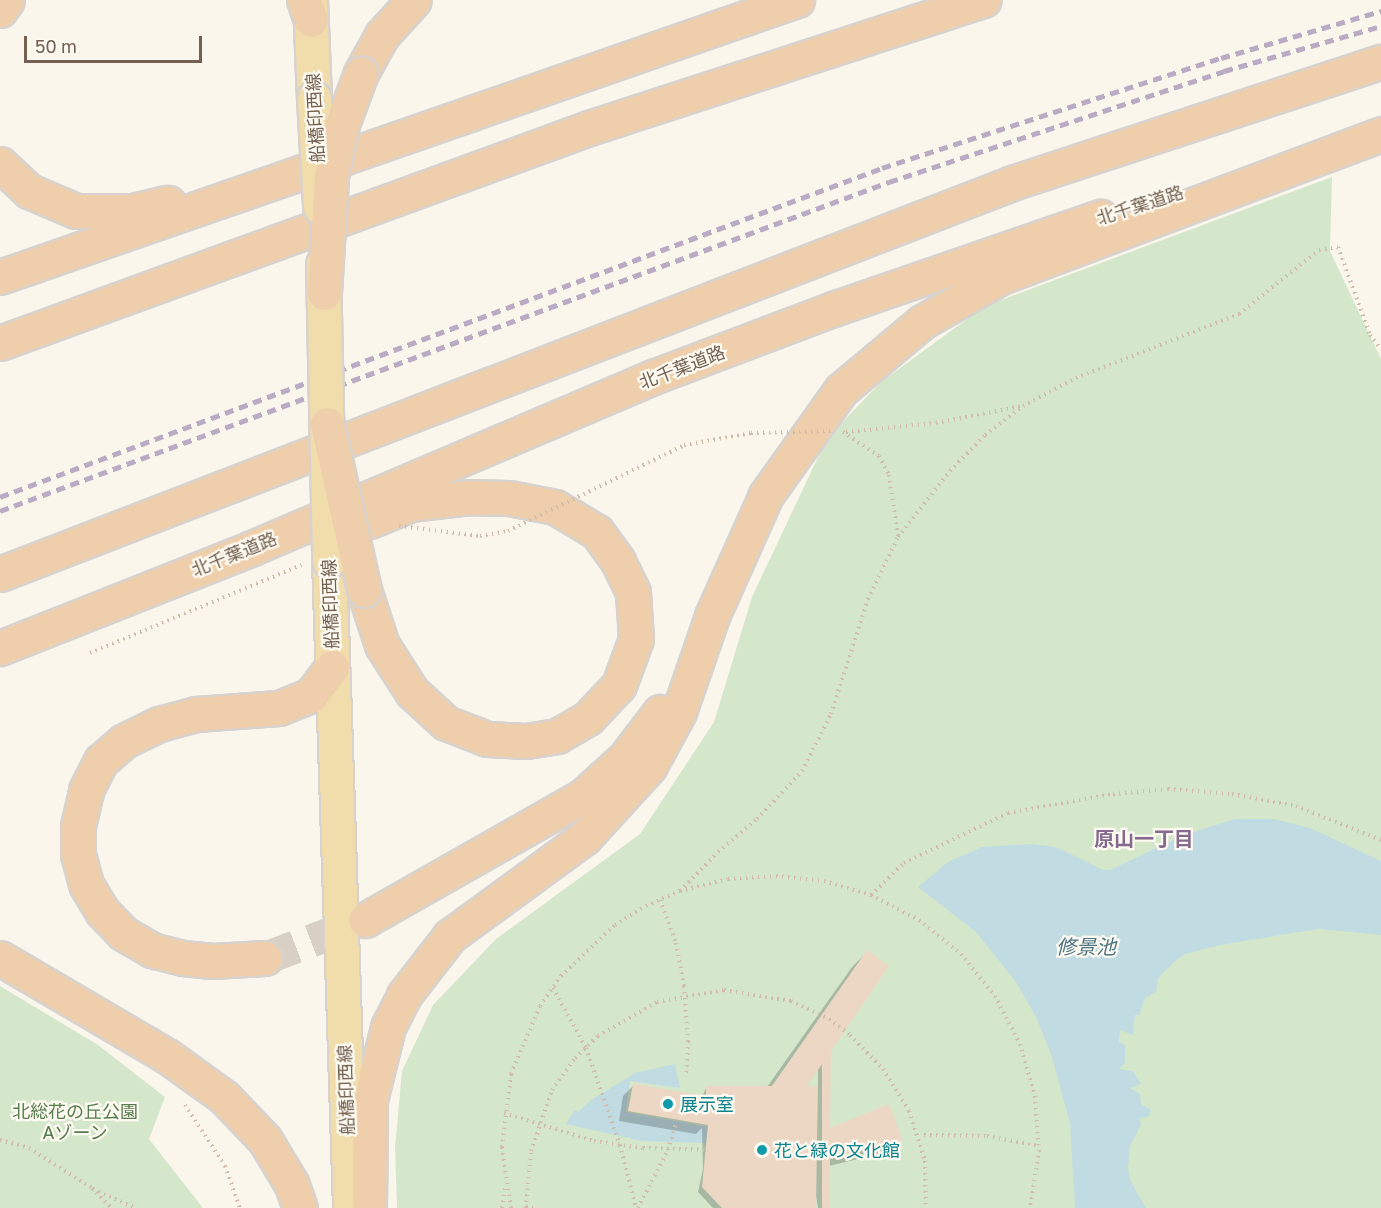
<!DOCTYPE html>
<meta charset="utf-8">
<style>
body{margin:0}
#map{position:relative;width:1381px;height:1208px;overflow:hidden;background:#faf6eb;font-family:"Golos Text","Noto Sans JP",sans-serif}
div>[style]{position:absolute}
.green>*{inset:0;background:#d4e7cb}
.water>*{inset:0;background:#c1dbe2}
.shadow>*{inset:0;background:#0003}
.building>*{inset:0;background:#ebd7c4}
.trunk-tunnel>*{height:33px;margin-top:-16.5px;transform-origin:0;background:repeating-linear-gradient(90deg,#d8d0c4 0 33px,transparent 0 49px)}
.path>*{height:4px;margin-top:-2px;transform-origin:0;background:repeating-linear-gradient(90deg,#d2bca9 0 1.5px,transparent 0 6px)}
.roads{filter:drop-shadow(2px 0 #d8d2ce) drop-shadow(-2px 0 #d8d2ce) drop-shadow(0 2px #d8d2ce) drop-shadow(0 -2px #d8d2ce)}
.primary>*{height:33px;margin:-16.5px;padding:0 16.5px;transform-origin:16.5px;border-radius:16.5px;background:#f1ddac}
.trunk>*{height:33px;margin:-16.5px;padding:0 16.5px;transform-origin:16.5px;border-radius:16.5px;background:#efcfab}
.rail>*{height:4.5px;margin-top:-2.25px;transform-origin:0;background:repeating-linear-gradient(90deg,#baaac4 0 9px,transparent 0 15px)}
.path-bridge>*{height:4px;margin-top:-2px;transform-origin:0;background:repeating-linear-gradient(90deg,#d2bca9 0 1.5px,transparent 0 6px)}
.bridges{filter:drop-shadow(2px 0 #d8d2ce) drop-shadow(-2px 0 #d8d2ce) drop-shadow(0 2px #d8d2ce) drop-shadow(0 -2px #d8d2ce)}
.primary-bridge>*{height:33px;margin:-16.5px;padding:0 16.5px;transform-origin:16.5px;border-radius:16.5px;background:#f1ddac}
.trunk-bridge>*{height:33px;margin:-16.5px;padding:0 16.5px;transform-origin:16.5px;border-radius:16.5px;background:#efcfab}
.dots>*{width:16px;height:16px;translate:-50% -50%;box-sizing:border-box;border:3px solid #fdfaf1;border-radius:50%}
span{translate:-50% -50%;white-space:nowrap;text-align:center;line-height:1.15;-webkit-text-stroke:4.5px #fdfaf1;paint-order:stroke}
.street-label{font-size:18px;color:#736051}
.culture-label{font-size:18px;color:#0d838f}
.left{translate:0 -50%;text-align:left}
.park-label{font-size:18px;color:#577c4d}
.neighbourhood-label{font-size:20px;color:#85698e;font-weight:700}
.water-label{font-size:20px;color:#4c7583;font-style:italic}
.scale{position:absolute;left:24px;top:36px;width:178px;height:27px;box-sizing:border-box;border:3px solid #736051;border-top:0;padding-left:8px;font-size:18px;line-height:21px;white-space:nowrap;color:#736051;-webkit-text-stroke:4px #fdfaf1;paint-order:stroke}
</style>
<div id="map">
<div class="green">
<div style="clip-path:polygon(1332px 177px,1330px 251px,1381px 359px,1381px 1208px,397px 1208px,395px 1148px,402px 1071px,433px 1005px,496px 939px,640px 834px,714px 722px,752px 597px,827px 438px,881px 382px,985px 306px)"></div>
<div style="clip-path:polygon(0 986px,98px 1045px,165px 1097px,149px 1139px,203px 1208px,0 1208px)"></div>
</div>
<div class="water">
<div style="clip-path:polygon(1235px 819px,1274px 819px,1310px 828px,1381px 861px,1381px 935px,1320px 929px,1299px 932px,1220px 945px,1185px 954px,1173px 963px,1158px 978px,1156px 992px,1145px 998px,1139px 1015px,1135px 1015px,1133px 1035px,1120px 1030px,1119px 1042px,1125px 1045px,1125px 1063px,1119px 1069px,1133px 1071px,1141px 1084px,1130px 1088px,1140px 1094px,1141px 1104px,1151px 1110px,1149px 1116px,1139px 1119px,1141px 1125px,1130px 1146px,1128px 1167px,1130px 1180px,1146px 1208px,1075px 1208px,1070px 1123px,1051px 1054px,1036px 1017px,1016px 982px,976px 932px,918px 887px,948px 862px,982px 847px,1032px 844px,1056px 847px,1103px 870px,1110px 870px,1184px 835px)"></div>
<div style="clip-path:polygon(675px 1064px,680px 1088px,630px 1081px,626px 1112px,707px 1127px,706px 1143px,642px 1141px,566px 1124px,575px 1110px,578px 1112px,591px 1100px,635px 1073px)"></div>
</div>
<div class="shadow">
<div style="clip-path:polygon(evenodd,867px 952px,823px 1059px,829px 1132px,901px 1141px,891px 1151px,829px 1166px,829px 1208px,818px 1208px,815px 1190px,815px 1208px,713px 1208px,698px 1192px,703px 1169px,702px 1128px,696px 1134px,619px 1121px,623px 1096px,633px 1086px,702px 1097px,706px 1088px,767px 1087px,852px 967px,867px 952px,818px 1067px,818px 1087px,803px 1087px,818px 1067px)"></div>
</div>
<div class="building">
<div style="clip-path:polygon(867px 950px,889px 966px,831px 1051px,830px 1128px,889px 1104px,903px 1141px,830px 1159px,830px 1208px,822px 1208px,822px 1064px,807px 1086px,818px 1086px,816px 1208px,722px 1208px,702px 1187px,708px 1125px,628px 1111px,633px 1084px,706px 1096px,706px 1086px,772px 1086px)"></div>
</div>
<div class="trunk-tunnel">
<div style="left:265px;top:958px;width:107px;rotate:-20.8deg"></div>
</div>
<div class="path">
<div style="left:843px;top:432px;width:43px;rotate:33.7deg"></div>
<div style="left:879px;top:456px;width:21px;rotate:62deg"></div>
<div style="left:889px;top:475px;width:63px;rotate:81.7deg"></div>
<div style="left:846px;top:432px;width:90px;rotate:-5.7deg"></div>
<div style="left:936px;top:423px;width:88px;rotate:-11.2deg"></div>
<div style="left:90px;top:653px;width:229px;rotate:-22.6deg"></div>
<div style="left:680px;top:891px;width:54px;rotate:-45.7deg"></div>
<div style="left:718px;top:852px;width:51px;rotate:-40.2deg"></div>
<div style="left:757px;top:819px;width:66px;rotate:-46.8deg"></div>
<div style="left:802px;top:771px;width:64px;rotate:-63deg"></div>
<div style="left:831px;top:714px;width:121px;rotate:-72.2deg"></div>
<div style="left:868px;top:599px;width:69px;rotate:-64.2deg"></div>
<div style="left:898px;top:537px;width:84px;rotate:-51.8deg"></div>
<div style="left:950px;top:471px;width:50px;rotate:-45.8deg"></div>
<div style="left:985px;top:435px;width:48px;rotate:-37.3deg"></div>
<div style="left:1023px;top:406px;width:60px;rotate:-27.8deg"></div>
<div style="left:1076px;top:378px;width:175px;rotate:-21.4deg"></div>
<div style="left:1239px;top:314px;width:102px;rotate:-38.7deg"></div>
<div style="left:1319px;top:250px;width:19px;rotate:-9deg"></div>
<div style="left:1338px;top:247px;width:94px;rotate:70deg"></div>
<div style="left:1370px;top:335px;width:18px;rotate:52deg"></div>
<div style="left:871px;top:895px;width:46px;rotate:-44.1deg"></div>
<div style="left:904px;top:863px;width:115px;rotate:-25.7deg"></div>
<div style="left:1008px;top:813px;width:107px;rotate:-10.3deg"></div>
<div style="left:1113px;top:794px;width:55px;rotate:-5.2deg"></div>
<div style="left:1168px;top:789px;width:64px;rotate:4.5deg"></div>
<div style="left:1232px;top:794px;width:65px;rotate:10.6deg"></div>
<div style="left:1296px;top:806px;width:92px;rotate:21.8deg"></div>
<div style="left:660px;top:900px;width:46px;rotate:69.6deg"></div>
<div style="left:676px;top:943px;width:44px;rotate:79.5deg"></div>
<div style="left:684px;top:986px;width:55px;rotate:85.8deg"></div>
<div style="left:688px;top:1041px;width:34px;rotate:93deg"></div>
<div style="left:553px;top:988px;width:68px;rotate:61.2deg"></div>
<div style="left:586px;top:1048px;width:103px;rotate:70.7deg"></div>
<div style="left:620px;top:1145px;width:65px;rotate:75.7deg"></div>
<div style="left:185px;top:1105px;width:73px;rotate:56.7deg"></div>
<div style="left:225px;top:1166px;width:45px;rotate:70.3deg"></div>
<div style="left:504px;top:1113px;width:94px;rotate:17.3deg"></div>
<div style="left:594px;top:1141px;width:49px;rotate:8.1deg"></div>
<div style="left:643px;top:1148px;width:63px;rotate:1.8deg"></div>
<div style="left:924px;top:1135px;width:63px;rotate:0.9deg"></div>
<div style="left:987px;top:1136px;width:53px;rotate:10.9deg"></div>
<div style="left:0;top:1140px;width:30px;rotate:15deg"></div>
<div style="left:29px;top:1148px;width:75px;rotate:32.4deg"></div>
<div style="left:92px;top:1188px;width:28px;rotate:46deg"></div>
<div style="left:93px;top:1189px;width:47px;rotate:23.8deg"></div>
<div style="left:526px;top:1207px;width:7px;rotate:8deg"></div>
<div style="left:502px;top:1208px;width:20px;rotate:-81deg"></div>
<div style="left:511px;top:1208px;width:62px;rotate:-98.4deg"></div>
<div style="left:502px;top:1147px;width:74px;rotate:-83deg"></div>
<div style="left:511px;top:1074px;width:74px;rotate:-66.9deg"></div>
<div style="left:540px;top:1006px;width:37px;rotate:-55deg"></div>
<div style="left:561px;top:976px;width:74px;rotate:-43.4deg"></div>
<div style="left:615px;top:925px;width:36px;rotate:-32deg"></div>
<div style="left:646px;top:906px;width:37px;rotate:-24deg"></div>
<div style="left:680px;top:891px;width:49px;rotate:-14deg"></div>
<div style="left:728px;top:879px;width:48px;rotate:-3.6deg"></div>
<div style="left:776px;top:876px;width:48px;rotate:5.9deg"></div>
<div style="left:824px;top:881px;width:49px;rotate:16.6deg"></div>
<div style="left:871px;top:895px;width:54px;rotate:27.5deg"></div>
<div style="left:919px;top:920px;width:54px;rotate:39deg"></div>
<div style="left:961px;top:954px;width:54px;rotate:51deg"></div>
<div style="left:995px;top:996px;width:54px;rotate:62.5deg"></div>
<div style="left:1020px;top:1044px;width:54px;rotate:73.9deg"></div>
<div style="left:1035px;top:1096px;width:54px;rotate:85.8deg"></div>
<div style="left:1039px;top:1150px;width:59px;rotate:98.8deg"></div>
<div style="left:526px;top:1208px;width:57px;rotate:-85deg"></div>
<div style="left:531px;top:1151px;width:65px;rotate:-71deg"></div>
<div style="left:552px;top:1090px;width:39px;rotate:-54deg"></div>
<div style="left:575px;top:1058px;width:32px;rotate:-44deg"></div>
<div style="left:598px;top:1036px;width:68px;rotate:-30deg"></div>
<div style="left:657px;top:1002px;width:68px;rotate:-10.2deg"></div>
<div style="left:724px;top:990px;width:68px;rotate:9.3deg"></div>
<div style="left:791px;top:1001px;width:42px;rotate:25.3deg"></div>
<div style="left:829px;top:1019px;width:26px;rotate:37deg"></div>
<div style="left:850px;top:1035px;width:47px;rotate:45.9deg"></div>
<div style="left:883px;top:1069px;width:49px;rotate:58.2deg"></div>
<div style="left:909px;top:1111px;width:52px;rotate:72.3deg"></div>
<div style="left:925px;top:1161px;width:47px;rotate:88.8deg"></div>
<div style="left:638px;top:1208px;width:65px;rotate:-62.7deg"></div>
<div style="left:668px;top:1150px;width:27px;rotate:-73deg"></div>
</div>
<div class="roads">
<div class="primary">
<div style="left:310px;top:0;width:98px;rotate:87.7deg"></div>
<div style="left:329px;top:561px;width:647px;rotate:88.14deg"></div>
</div>
<div class="trunk">
<div style="left:304px;top:0;width:21px;rotate:71deg"></div>
<div style="left:0;top:10px;width:12px;rotate:-55deg"></div>
<div style="left:361px;top:73px;width:43px;rotate:-61.1deg"></div>
<div style="left:382px;top:35px;width:47px;rotate:-47.6deg"></div>
<div style="left:0;top:164px;width:40px;rotate:43deg"></div>
<div style="left:29px;top:191px;width:51px;rotate:23.1deg"></div>
<div style="left:76px;top:211px;width:56px"></div>
<div style="left:132px;top:211px;width:37px;rotate:-13deg"></div>
<div style="left:0;top:277px;width:844px;rotate:-19.17deg"></div>
<div style="left:0;top:343px;width:627px;rotate:-20.05deg"></div>
<div style="left:589px;top:128px;width:415px;rotate:-18deg"></div>
<div style="left:0;top:574px;width:1085px;rotate:-21.12deg"></div>
<div style="left:1012px;top:183px;width:388px;rotate:-18.2deg"></div>
<div style="left:364px;top:590px;width:58px;rotate:71.9deg"></div>
<div style="left:382px;top:645px;width:56px;rotate:57.4deg"></div>
<div style="left:412px;top:692px;width:46px;rotate:42.4deg"></div>
<div style="left:446px;top:723px;width:44px;rotate:21.3deg"></div>
<div style="left:487px;top:739px;width:39px;rotate:3deg"></div>
<div style="left:526px;top:741px;width:31px;rotate:-9deg"></div>
<div style="left:557px;top:736px;width:36px;rotate:-30deg"></div>
<div style="left:588px;top:718px;width:45px;rotate:-46.8deg"></div>
<div style="left:619px;top:685px;width:49px;rotate:-69.7deg"></div>
<div style="left:636px;top:639px;width:47px;rotate:-93.7deg"></div>
<div style="left:633px;top:592px;width:34px;rotate:-116deg"></div>
<div style="left:618px;top:561px;width:36px;rotate:-126deg"></div>
<div style="left:597px;top:532px;width:49px;rotate:-149.2deg"></div>
<div style="left:555px;top:507px;width:47px;rotate:-168.9deg"></div>
<div style="left:509px;top:498px;width:39px;rotate:-179deg"></div>
<div style="left:470px;top:497px;width:59px;rotate:173.2deg"></div>
<div style="left:411px;top:504px;width:44px;rotate:157.5deg"></div>
<div style="left:0;top:648px;width:271px;rotate:-21.6deg"></div>
<div style="left:252px;top:548px;width:436px;rotate:-23.1deg"></div>
<div style="left:653px;top:377px;width:196px;rotate:-20.7deg"></div>
<div style="left:836px;top:308px;width:280px;rotate:-19deg"></div>
<div style="left:365px;top:920px;width:251px;rotate:-29.6deg"></div>
<div style="left:583px;top:796px;width:57px;rotate:-42.1deg"></div>
<div style="left:625px;top:758px;width:58px;rotate:-52.7deg"></div>
<div style="left:0;top:958px;width:194px;rotate:30.4deg"></div>
<div style="left:167px;top:1056px;width:70px;rotate:35.7deg"></div>
<div style="left:224px;top:1097px;width:59px;rotate:46.4deg"></div>
<div style="left:265px;top:1140px;width:52px;rotate:59deg"></div>
<div style="left:292px;top:1185px;width:24px;rotate:71deg"></div>
<div style="left:265px;top:958px;width:53px;rotate:176.8deg"></div>
<div style="left:212px;top:961px;width:29px;rotate:-174deg"></div>
<div style="left:183px;top:958px;width:32px;rotate:-166deg"></div>
<div style="left:152px;top:950px;width:34px;rotate:-150deg"></div>
<div style="left:123px;top:933px;width:30px;rotate:-134deg"></div>
<div style="left:102px;top:911px;width:31px;rotate:-121deg"></div>
<div style="left:86px;top:884px;width:30px;rotate:-105deg"></div>
<div style="left:78px;top:855px;width:29px;rotate:-90deg"></div>
<div style="left:78px;top:826px;width:37px;rotate:-77deg"></div>
<div style="left:86px;top:790px;width:33px;rotate:-63deg"></div>
<div style="left:101px;top:761px;width:30px;rotate:-41deg"></div>
<div style="left:124px;top:741px;width:39px;rotate:-26deg"></div>
<div style="left:159px;top:724px;width:38px;rotate:-15deg"></div>
<div style="left:196px;top:714px;width:83px;rotate:-4.1deg"></div>
<div style="left:279px;top:708px;width:35px;rotate:-22deg"></div>
<div style="left:311px;top:695px;width:35px;rotate:-53deg"></div>
<div style="left:369px;top:1208px;width:108px;rotate:-89.5deg"></div>
<div style="left:370px;top:1100px;width:75px;rotate:-76.1deg"></div>
<div style="left:388px;top:1027px;width:36px;rotate:-63deg"></div>
<div style="left:404px;top:995px;width:75px;rotate:-52.1deg"></div>
<div style="left:450px;top:936px;width:166px;rotate:-36.2deg"></div>
<div style="left:584px;top:838px;width:96px;rotate:-47.5deg"></div>
<div style="left:649px;top:767px;width:63px;rotate:-61.4deg"></div>
<div style="left:679px;top:712px;width:102px;rotate:-71deg"></div>
<div style="left:712px;top:616px;width:133px;rotate:-65.9deg"></div>
<div style="left:766px;top:495px;width:129px;rotate:-54.5deg"></div>
<div style="left:841px;top:390px;width:106px;rotate:-40deg"></div>
<div style="left:922px;top:322px;width:91px;rotate:-29.7deg"></div>
<div style="left:1001px;top:277px;width:406px;rotate:-20.6deg"></div>
</div>
</div>
<div class="rail">
<div style="left:0;top:497px;width:941px;rotate:-20.46deg"></div>
<div style="left:882px;top:168px;width:356px;rotate:-18deg"></div>
<div style="left:1221px;top:58px;width:167px;rotate:-16.4deg"></div>
<div style="left:0;top:511px;width:948px;rotate:-20.31deg"></div>
<div style="left:889px;top:182px;width:353px;rotate:-18.3deg"></div>
<div style="left:1224px;top:71px;width:163px;rotate:-16deg"></div>
</div>
<div class="path-bridge">
<div style="left:399px;top:526px;width:82px;rotate:7deg"></div>
<div style="left:480px;top:536px;width:28px;rotate:-10deg"></div>
<div style="left:508px;top:531px;width:196px;rotate:-26deg"></div>
<div style="left:684px;top:445px;width:68px;rotate:-10.2deg"></div>
<div style="left:751px;top:433px;width:81px;rotate:-1.4deg"></div>
</div>
<div class="bridges">
<div class="primary-bridge">
<div style="left:314px;top:98px;width:109px;rotate:86.8deg"></div>
<div style="left:323px;top:264px;width:297px;rotate:88.8deg"></div>
</div>
<div class="trunk-bridge">
<div style="left:324px;top:293px;width:116px;rotate:-86.5deg"></div>
<div style="left:331px;top:177px;width:54px;rotate:-78.3deg"></div>
<div style="left:342px;top:124px;width:54px;rotate:-69.6deg"></div>
<div style="left:327px;top:424px;width:170px;rotate:77.4deg"></div>
</div>
</div>
<div class="dots">
<div style="left:668px;top:1104px;background:#0f9aa8"></div>
<div style="left:762px;top:1150px;background:#0f9aa8"></div>
</div>
<div class="street-label">
<span style="left:315px;top:118px;rotate:-93deg">船橋印西線</span>
<span style="left:1140px;top:205px;rotate:-18deg">北千葉道路</span>
<span style="left:682px;top:367px;rotate:-21deg">北千葉道路</span>
<span style="left:234px;top:554px;rotate:-22deg">北千葉道路</span>
<span style="left:330px;top:604px;rotate:-92deg">船橋印西線</span>
<span style="left:346px;top:1090px;rotate:-92deg">船橋印西線</span>
</div>
<div class="culture-label">
<span class="left" style="left:680px;top:1104px">展示室</span>
<span class="left" style="left:774px;top:1150px">花と緑の文化館</span>
</div>
<div class="park-label">
<span style="left:75px;top:1122px">北総花の丘公園<br>Aゾーン</span>
</div>
<div class="neighbourhood-label">
<span style="left:1144px;top:838px">原山一丁目</span>
</div>
<div class="water-label">
<span style="left:1086px;top:946px">修景池</span>
</div>
<div class="scale">50 m</div>
</div>
